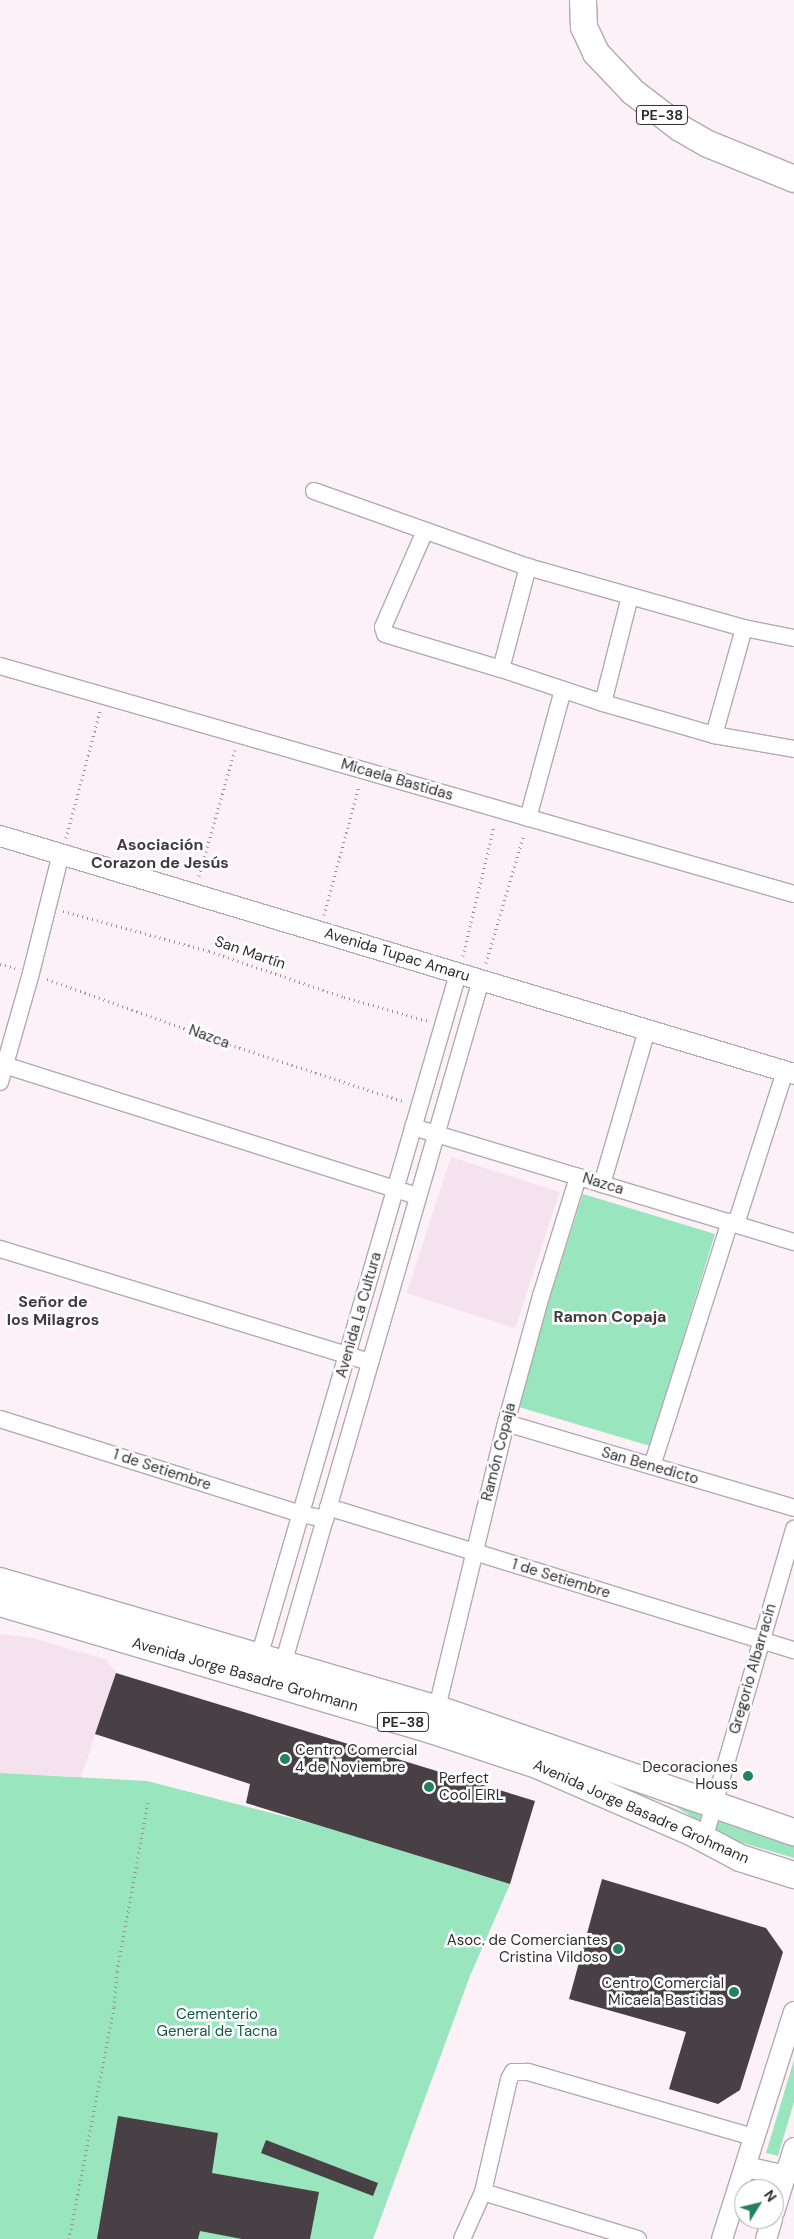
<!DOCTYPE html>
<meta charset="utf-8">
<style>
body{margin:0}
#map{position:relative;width:794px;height:2239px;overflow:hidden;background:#fbf1f7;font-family:"DM Sans",sans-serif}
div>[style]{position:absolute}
.built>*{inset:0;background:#f4e3ee;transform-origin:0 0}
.green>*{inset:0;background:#98e5be}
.building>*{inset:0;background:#484045;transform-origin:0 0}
.path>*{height:3px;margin-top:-1.5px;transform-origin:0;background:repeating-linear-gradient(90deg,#968f93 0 1px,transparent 0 5px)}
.roads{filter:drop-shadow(1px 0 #b3a9af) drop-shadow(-1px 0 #b3a9af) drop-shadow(0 1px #b3a9af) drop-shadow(0 -1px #b3a9af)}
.minor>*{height:16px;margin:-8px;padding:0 8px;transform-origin:8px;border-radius:8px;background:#fff}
.tertiary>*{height:20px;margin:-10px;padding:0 10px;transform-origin:10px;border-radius:10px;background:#fff}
.trunk>*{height:26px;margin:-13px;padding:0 13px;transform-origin:13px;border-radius:13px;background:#fff}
.dots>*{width:14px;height:14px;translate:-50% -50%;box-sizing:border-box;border:2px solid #fff;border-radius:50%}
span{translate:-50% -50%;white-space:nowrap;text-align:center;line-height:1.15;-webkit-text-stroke:5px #fff;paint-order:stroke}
.shield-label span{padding:1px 4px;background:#fff;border:1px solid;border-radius:4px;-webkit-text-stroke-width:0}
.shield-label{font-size:14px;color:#312d2f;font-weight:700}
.street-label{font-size:15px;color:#312d2f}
.poi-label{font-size:15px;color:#312d2f}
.left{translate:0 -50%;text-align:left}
.right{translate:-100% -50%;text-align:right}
.park-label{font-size:15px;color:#105c3f}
.neighbourhood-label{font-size:16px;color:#41393e;font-weight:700}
.north{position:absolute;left:734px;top:2179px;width:50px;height:50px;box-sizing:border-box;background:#fff;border:1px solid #adabac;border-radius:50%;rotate:54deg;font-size:14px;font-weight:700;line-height:20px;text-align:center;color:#312d2f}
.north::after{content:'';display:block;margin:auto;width:18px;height:22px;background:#21835c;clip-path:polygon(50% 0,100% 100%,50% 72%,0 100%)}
</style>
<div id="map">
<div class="built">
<div style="left:451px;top:1157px;width:114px;height:143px;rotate:18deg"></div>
<div style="clip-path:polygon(0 1634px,33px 1638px,107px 1660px,116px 1673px,81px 1777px,0 1773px)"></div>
</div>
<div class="green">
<div style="clip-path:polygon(583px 1194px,715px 1234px,650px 1446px,519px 1407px,516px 1402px)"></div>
<div style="clip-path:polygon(0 1773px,147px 1781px,314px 1824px,510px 1884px,470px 1976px,373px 2239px,0 2239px)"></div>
<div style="clip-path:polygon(670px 1803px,794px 1842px,794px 1858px,726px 1838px)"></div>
<div style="clip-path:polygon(794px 2060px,794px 2102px,778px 2156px,766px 2153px)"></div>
</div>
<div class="building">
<div style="clip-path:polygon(116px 1673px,535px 1801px,510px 1884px,246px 1803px,250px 1784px,95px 1734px)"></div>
<div style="clip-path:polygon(602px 1879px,766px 1928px,783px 1952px,740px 2090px,718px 2104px,669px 2089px,686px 2032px,569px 1999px)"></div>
<div style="clip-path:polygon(118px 2116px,218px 2133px,212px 2173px,319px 2192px,310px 2239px,242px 2239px,200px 2231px,198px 2239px,97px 2239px)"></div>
<div style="left:266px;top:2140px;width:120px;height:14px;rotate:21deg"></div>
</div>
<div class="path">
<div style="left:66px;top:838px;width:131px;rotate:-75deg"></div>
<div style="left:199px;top:876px;width:131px;rotate:-74.1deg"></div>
<div style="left:63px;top:911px;width:151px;rotate:15.3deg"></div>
<div style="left:209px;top:951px;width:143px;rotate:18.8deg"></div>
<div style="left:344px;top:997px;width:87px;rotate:15.9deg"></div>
<div style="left:324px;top:915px;width:134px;rotate:-74.8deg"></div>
<div style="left:463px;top:956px;width:134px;rotate:-76.6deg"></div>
<div style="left:486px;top:963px;width:134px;rotate:-73.6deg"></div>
<div style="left:0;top:964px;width:16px;rotate:15deg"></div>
<div style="left:47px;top:979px;width:189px;rotate:19.8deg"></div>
<div style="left:225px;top:1043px;width:189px;rotate:18.1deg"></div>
<div style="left:69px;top:2239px;width:236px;rotate:-79deg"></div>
<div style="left:114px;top:2007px;width:36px;rotate:-85deg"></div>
<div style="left:117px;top:1971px;width:172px;rotate:-79.6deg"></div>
</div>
<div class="roads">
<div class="minor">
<div style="left:314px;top:491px;width:227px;rotate:19.6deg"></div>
<div style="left:528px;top:567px;width:224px;rotate:15.8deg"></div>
<div style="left:744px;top:628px;width:51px;rotate:11.3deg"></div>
<div style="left:425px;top:531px;width:105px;rotate:113.6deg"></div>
<div style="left:383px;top:627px;width:7px;rotate:74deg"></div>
<div style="left:385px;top:634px;width:121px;rotate:16.8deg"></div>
<div style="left:501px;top:669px;width:108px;rotate:18.4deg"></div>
<div style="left:603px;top:703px;width:116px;rotate:16.1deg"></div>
<div style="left:714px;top:735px;width:81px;rotate:9.9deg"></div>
<div style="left:0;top:666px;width:826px;rotate:16.02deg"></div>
<div style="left:501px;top:669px;width:106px;rotate:-75.2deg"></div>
<div style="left:603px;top:703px;width:110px;rotate:-75.8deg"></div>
<div style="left:714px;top:735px;width:111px;rotate:-74.3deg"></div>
<div style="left:528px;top:818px;width:133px;rotate:-74.7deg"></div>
<div style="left:4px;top:1065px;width:434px;rotate:17.6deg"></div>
<div style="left:0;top:1082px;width:113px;rotate:-74.1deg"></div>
<div style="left:31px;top:973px;width:123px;rotate:-75.9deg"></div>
<div style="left:413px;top:1127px;width:398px;rotate:16.8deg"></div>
<div style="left:602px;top:1184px;width:160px;rotate:-73.7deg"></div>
<div style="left:736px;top:1224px;width:161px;rotate:-72.2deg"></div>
<div style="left:0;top:1249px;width:387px;rotate:17deg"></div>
<div style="left:0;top:1419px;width:316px;rotate:17.5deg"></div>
<div style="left:301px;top:1514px;width:25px;rotate:12deg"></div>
<div style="left:506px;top:1423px;width:300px;rotate:16.4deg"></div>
<div style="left:652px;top:1466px;width:256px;rotate:-72.3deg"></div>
<div style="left:328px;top:1507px;width:487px;rotate:17.1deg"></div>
<div style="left:259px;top:1657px;width:711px;rotate:-73.76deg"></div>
<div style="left:283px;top:1664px;width:712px;rotate:-73.86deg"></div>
<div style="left:435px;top:1716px;width:301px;rotate:-76.4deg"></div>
<div style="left:506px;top:1423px;width:132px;rotate:-74.6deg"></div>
<div style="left:541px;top:1296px;width:125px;rotate:-72.7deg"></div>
<div style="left:704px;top:1839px;width:323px;rotate:-73.8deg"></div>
<div style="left:483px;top:2192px;width:162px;rotate:16.9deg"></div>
<div style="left:462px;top:2239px;width:51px;rotate:-65.9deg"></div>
<div style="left:483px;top:2192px;width:116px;rotate:-77deg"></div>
<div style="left:509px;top:2079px;width:8px;rotate:-60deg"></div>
<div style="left:513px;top:2072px;width:15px"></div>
<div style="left:528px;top:2072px;width:237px;rotate:16.1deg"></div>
</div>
<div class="tertiary">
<div style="left:0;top:836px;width:829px;rotate:16.69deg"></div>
<div style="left:746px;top:2167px;width:41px;rotate:12.7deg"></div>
<div style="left:774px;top:2212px;width:67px;rotate:-72.6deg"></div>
<div style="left:722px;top:2239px;width:238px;rotate:-72.4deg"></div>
<div style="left:766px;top:2239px;width:21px;rotate:-73deg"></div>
</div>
<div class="trunk">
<div style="left:583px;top:0;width:27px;rotate:88deg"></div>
<div style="left:584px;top:27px;width:29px;rotate:65deg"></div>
<div style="left:596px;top:53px;width:54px;rotate:46.5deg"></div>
<div style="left:633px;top:92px;width:59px;rotate:37.5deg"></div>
<div style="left:680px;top:128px;width:32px;rotate:30deg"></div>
<div style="left:708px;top:144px;width:93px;rotate:22.1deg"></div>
<div style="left:0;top:1581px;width:456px;rotate:16.3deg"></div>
<div style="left:438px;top:1709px;width:377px;rotate:19.1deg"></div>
<div style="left:0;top:1603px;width:449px;rotate:16.4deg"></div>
<div style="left:431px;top:1730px;width:112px;rotate:18.3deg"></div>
<div style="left:537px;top:1765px;width:168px;rotate:23.5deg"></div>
<div style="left:691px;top:1832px;width:55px;rotate:28deg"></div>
<div style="left:740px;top:1858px;width:57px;rotate:17.5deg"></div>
</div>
</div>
<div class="dots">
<div style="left:285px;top:1759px;background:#21835c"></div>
<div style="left:748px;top:1776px;background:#21835c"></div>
<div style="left:429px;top:1787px;background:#21835c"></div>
<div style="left:618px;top:1949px;background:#21835c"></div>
<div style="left:734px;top:1992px;background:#21835c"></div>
</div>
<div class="shield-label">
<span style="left:662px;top:115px">PE-38</span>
<span style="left:403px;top:1722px">PE-38</span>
</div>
<div class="street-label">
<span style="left:397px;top:780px;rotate:16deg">Micaela Bastidas</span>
<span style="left:250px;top:953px;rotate:19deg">San Martín</span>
<span style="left:397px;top:955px;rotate:17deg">Avenida Tupac Amaru</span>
<span style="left:209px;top:1037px;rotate:20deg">Nazca</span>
<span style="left:603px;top:1184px;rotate:17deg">Nazca</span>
<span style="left:359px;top:1315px;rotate:-74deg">Avenida La Cultura</span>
<span style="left:499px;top:1452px;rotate:-76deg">Ramón Copaja</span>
<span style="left:650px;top:1466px;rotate:16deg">San Benedicto</span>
<span style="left:162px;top:1470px;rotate:18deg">1 de Setiembre</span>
<span style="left:561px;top:1579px;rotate:17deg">1 de Setiembre</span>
<span style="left:753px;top:1669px;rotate:-74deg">Gregorio Albarracín</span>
<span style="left:245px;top:1675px;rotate:16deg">Avenida Jorge Basadre Grohmann</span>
<span style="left:641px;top:1812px;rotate:24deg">Avenida Jorge Basadre Grohmann</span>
</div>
<div class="poi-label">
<span class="left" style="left:295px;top:1759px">Centro Comercial<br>4 de Noviembre</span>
<span class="right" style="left:738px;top:1776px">Decoraciones<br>Houss</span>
<span class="left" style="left:439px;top:1787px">Perfect<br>Cool EIRL</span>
<span class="right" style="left:608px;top:1949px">Asoc. de Comerciantes<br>Cristina Vildoso</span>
<span class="right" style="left:724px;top:1992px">Centro Comercial<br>Micaela Bastidas</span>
</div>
<div class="park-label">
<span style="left:217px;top:2023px">Cementerio<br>General de Tacna</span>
</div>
<div class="neighbourhood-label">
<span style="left:160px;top:854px">Asociación<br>Corazon de Jesús</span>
<span style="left:53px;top:1311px">Señor de<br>los Milagros</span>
<span style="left:610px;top:1317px">Ramon Copaja</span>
</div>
<div class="north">N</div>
</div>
